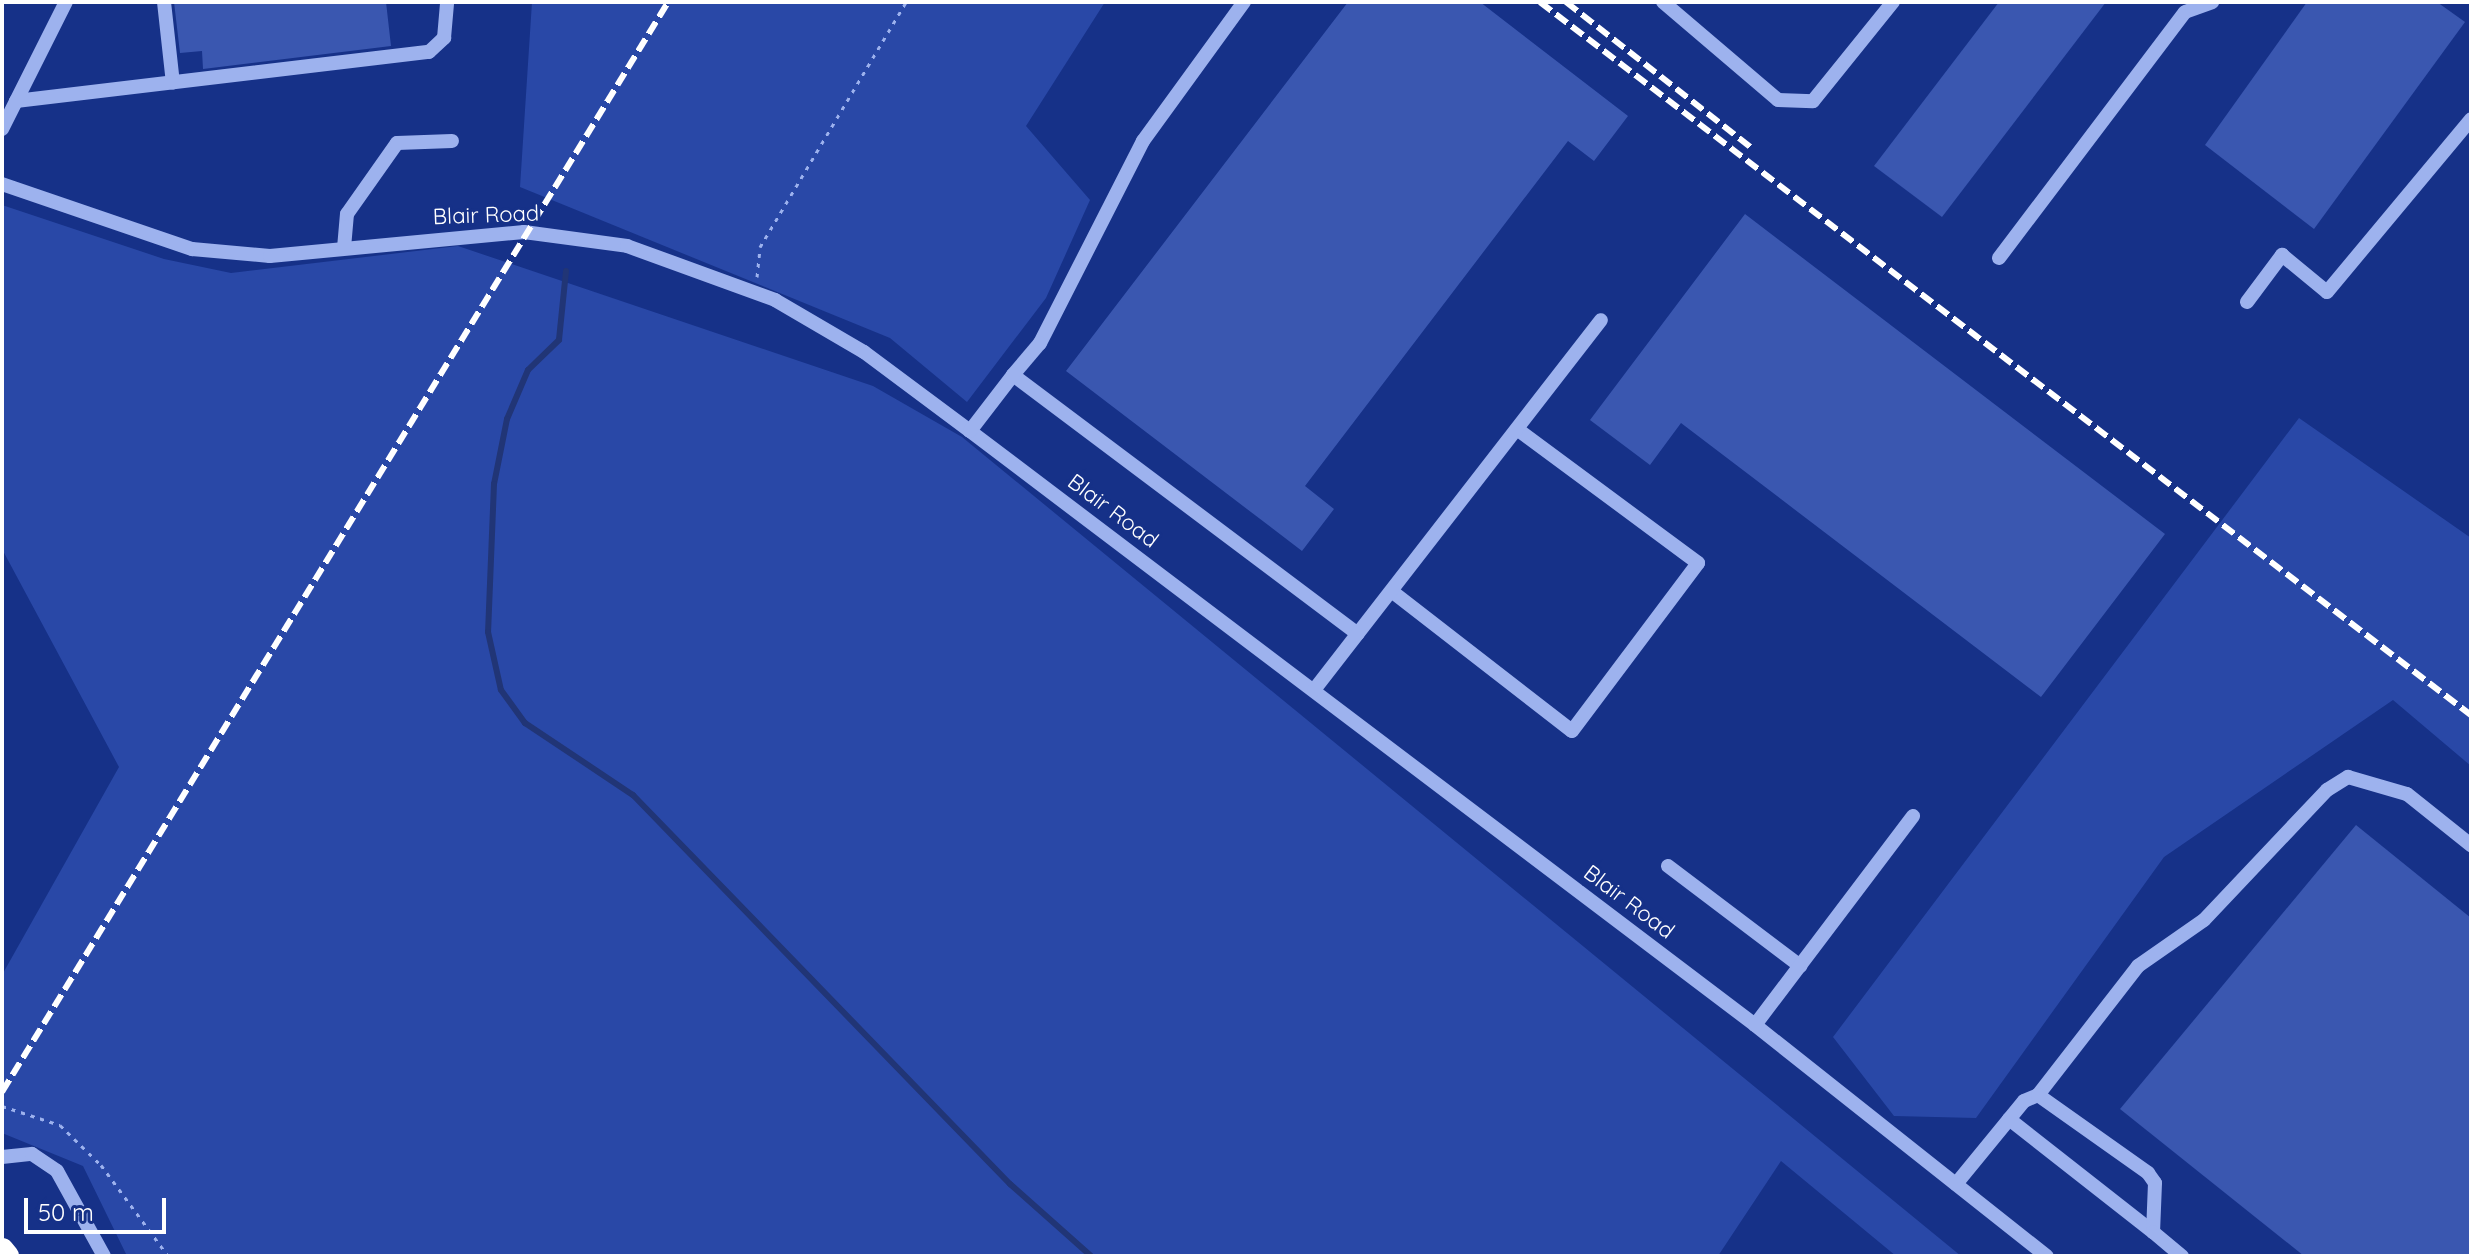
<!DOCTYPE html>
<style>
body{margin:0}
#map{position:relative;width:2473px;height:1258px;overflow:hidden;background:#163188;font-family:Quicksand,sans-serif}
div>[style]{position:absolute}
.green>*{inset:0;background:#2948a7}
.stream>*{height:6px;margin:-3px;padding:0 3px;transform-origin:3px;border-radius:3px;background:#213576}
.building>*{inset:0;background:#3a57b0}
.path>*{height:3px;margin-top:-1.5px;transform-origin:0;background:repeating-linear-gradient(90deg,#9db2ee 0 4px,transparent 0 10px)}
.minor>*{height:14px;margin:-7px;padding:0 7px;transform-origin:7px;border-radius:7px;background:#9db2ee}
.highway>*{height:24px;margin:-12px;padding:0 12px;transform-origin:12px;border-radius:12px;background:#fff}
.rail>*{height:6px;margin-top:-3px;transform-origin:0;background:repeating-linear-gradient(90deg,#fff 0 14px,transparent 0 20px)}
span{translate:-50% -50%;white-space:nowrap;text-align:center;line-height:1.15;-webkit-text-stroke:6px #163188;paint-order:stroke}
.street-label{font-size:22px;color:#fff}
.frame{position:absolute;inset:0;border:4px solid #fff;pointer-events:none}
.scale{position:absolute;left:24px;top:1198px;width:142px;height:36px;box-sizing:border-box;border:4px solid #fff;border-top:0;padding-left:10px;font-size:24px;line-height:28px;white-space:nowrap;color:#fff;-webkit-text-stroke:6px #163188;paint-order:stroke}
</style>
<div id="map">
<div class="green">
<div style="clip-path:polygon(532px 2px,1105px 2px,1026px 126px,1090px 200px,1046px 298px,967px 402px,890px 338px,520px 187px)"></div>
<div style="clip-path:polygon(2px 205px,164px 259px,231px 273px,458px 246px,873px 386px,962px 437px,1961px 1256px,1896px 1256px,1781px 1161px,1718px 1256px,127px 1256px,83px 1166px,2px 1133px,2px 975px,119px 767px,2px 549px)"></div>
<div style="clip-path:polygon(2299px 418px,2471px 538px,2471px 766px,2393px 700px,2164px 857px,1976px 1118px,1894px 1116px,1833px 1037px)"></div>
</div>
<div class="stream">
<div style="left:566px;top:271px;width:69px;rotate:95.8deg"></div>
<div style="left:559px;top:340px;width:43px;rotate:135.9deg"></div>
<div style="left:528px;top:370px;width:53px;rotate:113.2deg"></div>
<div style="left:507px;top:419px;width:66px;rotate:101.3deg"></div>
<div style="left:494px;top:484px;width:148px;rotate:92.3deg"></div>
<div style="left:488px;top:632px;width:59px;rotate:77.4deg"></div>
<div style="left:501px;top:690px;width:41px;rotate:54deg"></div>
<div style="left:525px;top:723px;width:130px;rotate:33.7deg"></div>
<div style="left:633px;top:795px;width:542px;rotate:45.9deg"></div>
<div style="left:1010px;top:1184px;width:108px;rotate:41.6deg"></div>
</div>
<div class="building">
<div style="clip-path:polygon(174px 2px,386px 2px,391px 46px,203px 69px,202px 51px,180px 53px)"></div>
<div style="clip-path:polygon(1348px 2px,1480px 2px,1628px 116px,1594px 161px,1568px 141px,1305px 486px,1334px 509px,1302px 551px,1066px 371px)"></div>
<div style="clip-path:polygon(1999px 2px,2106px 2px,1942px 217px,1874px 166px)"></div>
<div style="clip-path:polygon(2307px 2px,2437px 2px,2465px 22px,2314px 229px,2205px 145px)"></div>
<div style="clip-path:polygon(1745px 214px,2165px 534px,2041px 697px,1681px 423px,1650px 465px,1590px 420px)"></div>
<div style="clip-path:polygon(2356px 825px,2471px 918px,2471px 1256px,2304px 1256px,2120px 1109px)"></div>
</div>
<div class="path">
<div style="left:757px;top:277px;width:30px;rotate:-84deg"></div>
<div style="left:760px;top:247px;width:285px;rotate:-59.2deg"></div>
<div style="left:2px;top:1106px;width:61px;rotate:18.1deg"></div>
<div style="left:60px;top:1125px;width:57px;rotate:44.3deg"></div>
<div style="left:101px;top:1165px;width:113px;rotate:53.6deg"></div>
</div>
<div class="minor">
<div style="left:164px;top:2px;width:81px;rotate:83.7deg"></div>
<div style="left:1244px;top:2px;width:172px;rotate:126deg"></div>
<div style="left:1143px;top:141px;width:227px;rotate:117deg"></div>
<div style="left:1040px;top:343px;width:42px;rotate:130.2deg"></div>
<div style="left:1013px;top:375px;width:431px;rotate:36.9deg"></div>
<div style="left:1663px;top:2px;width:151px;rotate:40.4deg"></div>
<div style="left:1778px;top:100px;width:35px;rotate:2deg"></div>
<div style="left:1813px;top:101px;width:127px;rotate:-51.1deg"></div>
<div style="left:16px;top:101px;width:416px;rotate:-6.8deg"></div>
<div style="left:429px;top:52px;width:21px;rotate:-43deg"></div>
<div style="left:444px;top:38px;width:36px;rotate:-85deg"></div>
<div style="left:2px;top:129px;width:142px;rotate:-63.3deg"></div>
<div style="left:2px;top:184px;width:201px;rotate:18.9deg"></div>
<div style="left:192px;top:249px;width:78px;rotate:5.1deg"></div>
<div style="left:270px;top:256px;width:255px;rotate:-5.4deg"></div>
<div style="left:524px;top:232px;width:104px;rotate:7.7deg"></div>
<div style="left:627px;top:246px;width:158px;rotate:20deg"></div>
<div style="left:775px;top:300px;width:103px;rotate:30.3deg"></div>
<div style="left:864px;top:352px;width:132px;rotate:36.7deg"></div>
<div style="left:970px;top:431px;width:984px;rotate:37.11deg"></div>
<div style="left:1755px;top:1025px;width:372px;rotate:38.4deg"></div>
<div style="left:344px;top:248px;width:34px;rotate:-85deg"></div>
<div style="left:347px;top:214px;width:87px;rotate:-54.8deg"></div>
<div style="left:397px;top:143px;width:55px;rotate:-2.1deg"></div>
<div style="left:1999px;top:258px;width:308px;rotate:-52.9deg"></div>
<div style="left:2185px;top:12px;width:29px;rotate:-20deg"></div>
<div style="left:2247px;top:302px;width:59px;rotate:-53.3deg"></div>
<div style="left:2282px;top:255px;width:58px;rotate:39.4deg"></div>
<div style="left:2327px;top:292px;width:225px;rotate:-50.2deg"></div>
<div style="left:970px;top:431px;width:71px;rotate:-52.5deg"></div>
<div style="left:1394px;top:593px;width:225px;rotate:37.8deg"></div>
<div style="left:1572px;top:731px;width:210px;rotate:-53.1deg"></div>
<div style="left:1698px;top:563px;width:225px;rotate:-143.5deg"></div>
<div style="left:1314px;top:690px;width:468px;rotate:-52.2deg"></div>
<div style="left:1668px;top:866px;width:166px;rotate:37.1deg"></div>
<div style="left:1755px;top:1025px;width:262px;rotate:-52.9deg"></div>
<div style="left:2038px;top:1095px;width:163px;rotate:-52.2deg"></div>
<div style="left:2138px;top:966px;width:80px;rotate:-34.9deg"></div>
<div style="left:2204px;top:920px;width:179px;rotate:-46.6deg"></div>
<div style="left:2327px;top:790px;width:25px;rotate:-32deg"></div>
<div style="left:2348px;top:777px;width:61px;rotate:16.1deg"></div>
<div style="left:2407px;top:794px;width:82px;rotate:38.6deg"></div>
<div style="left:2009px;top:1119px;width:183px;rotate:38.1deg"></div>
<div style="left:2px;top:1157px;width:30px;rotate:-6deg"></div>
<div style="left:32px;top:1154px;width:30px;rotate:34deg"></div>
<div style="left:57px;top:1171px;width:97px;rotate:61.1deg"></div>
<div style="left:1956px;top:1184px;width:107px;rotate:-50.7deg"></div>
<div style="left:2024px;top:1101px;width:15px;rotate:-23deg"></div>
<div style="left:2038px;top:1095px;width:135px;rotate:35.3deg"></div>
<div style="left:2148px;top:1173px;width:12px;rotate:55deg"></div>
<div style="left:2155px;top:1183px;width:49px;rotate:92.3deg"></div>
<div style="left:2153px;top:1232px;width:38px;rotate:40deg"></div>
</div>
<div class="highway">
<div style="left:2px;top:1250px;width:8px;rotate:50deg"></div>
</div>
<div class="rail">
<div style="left:1540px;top:2px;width:1173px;rotate:37.45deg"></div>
<div style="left:1566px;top:2px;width:238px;rotate:38.2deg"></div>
<div style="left:2px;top:1092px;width:1277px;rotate:-58.57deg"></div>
</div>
<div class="street-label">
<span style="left:486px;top:215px;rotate:-2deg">Blair Road</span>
<span style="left:1113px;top:511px;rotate:37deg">Blair Road</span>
<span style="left:1629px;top:902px;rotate:37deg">Blair Road</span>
</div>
<div class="frame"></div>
<div class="scale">50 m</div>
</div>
